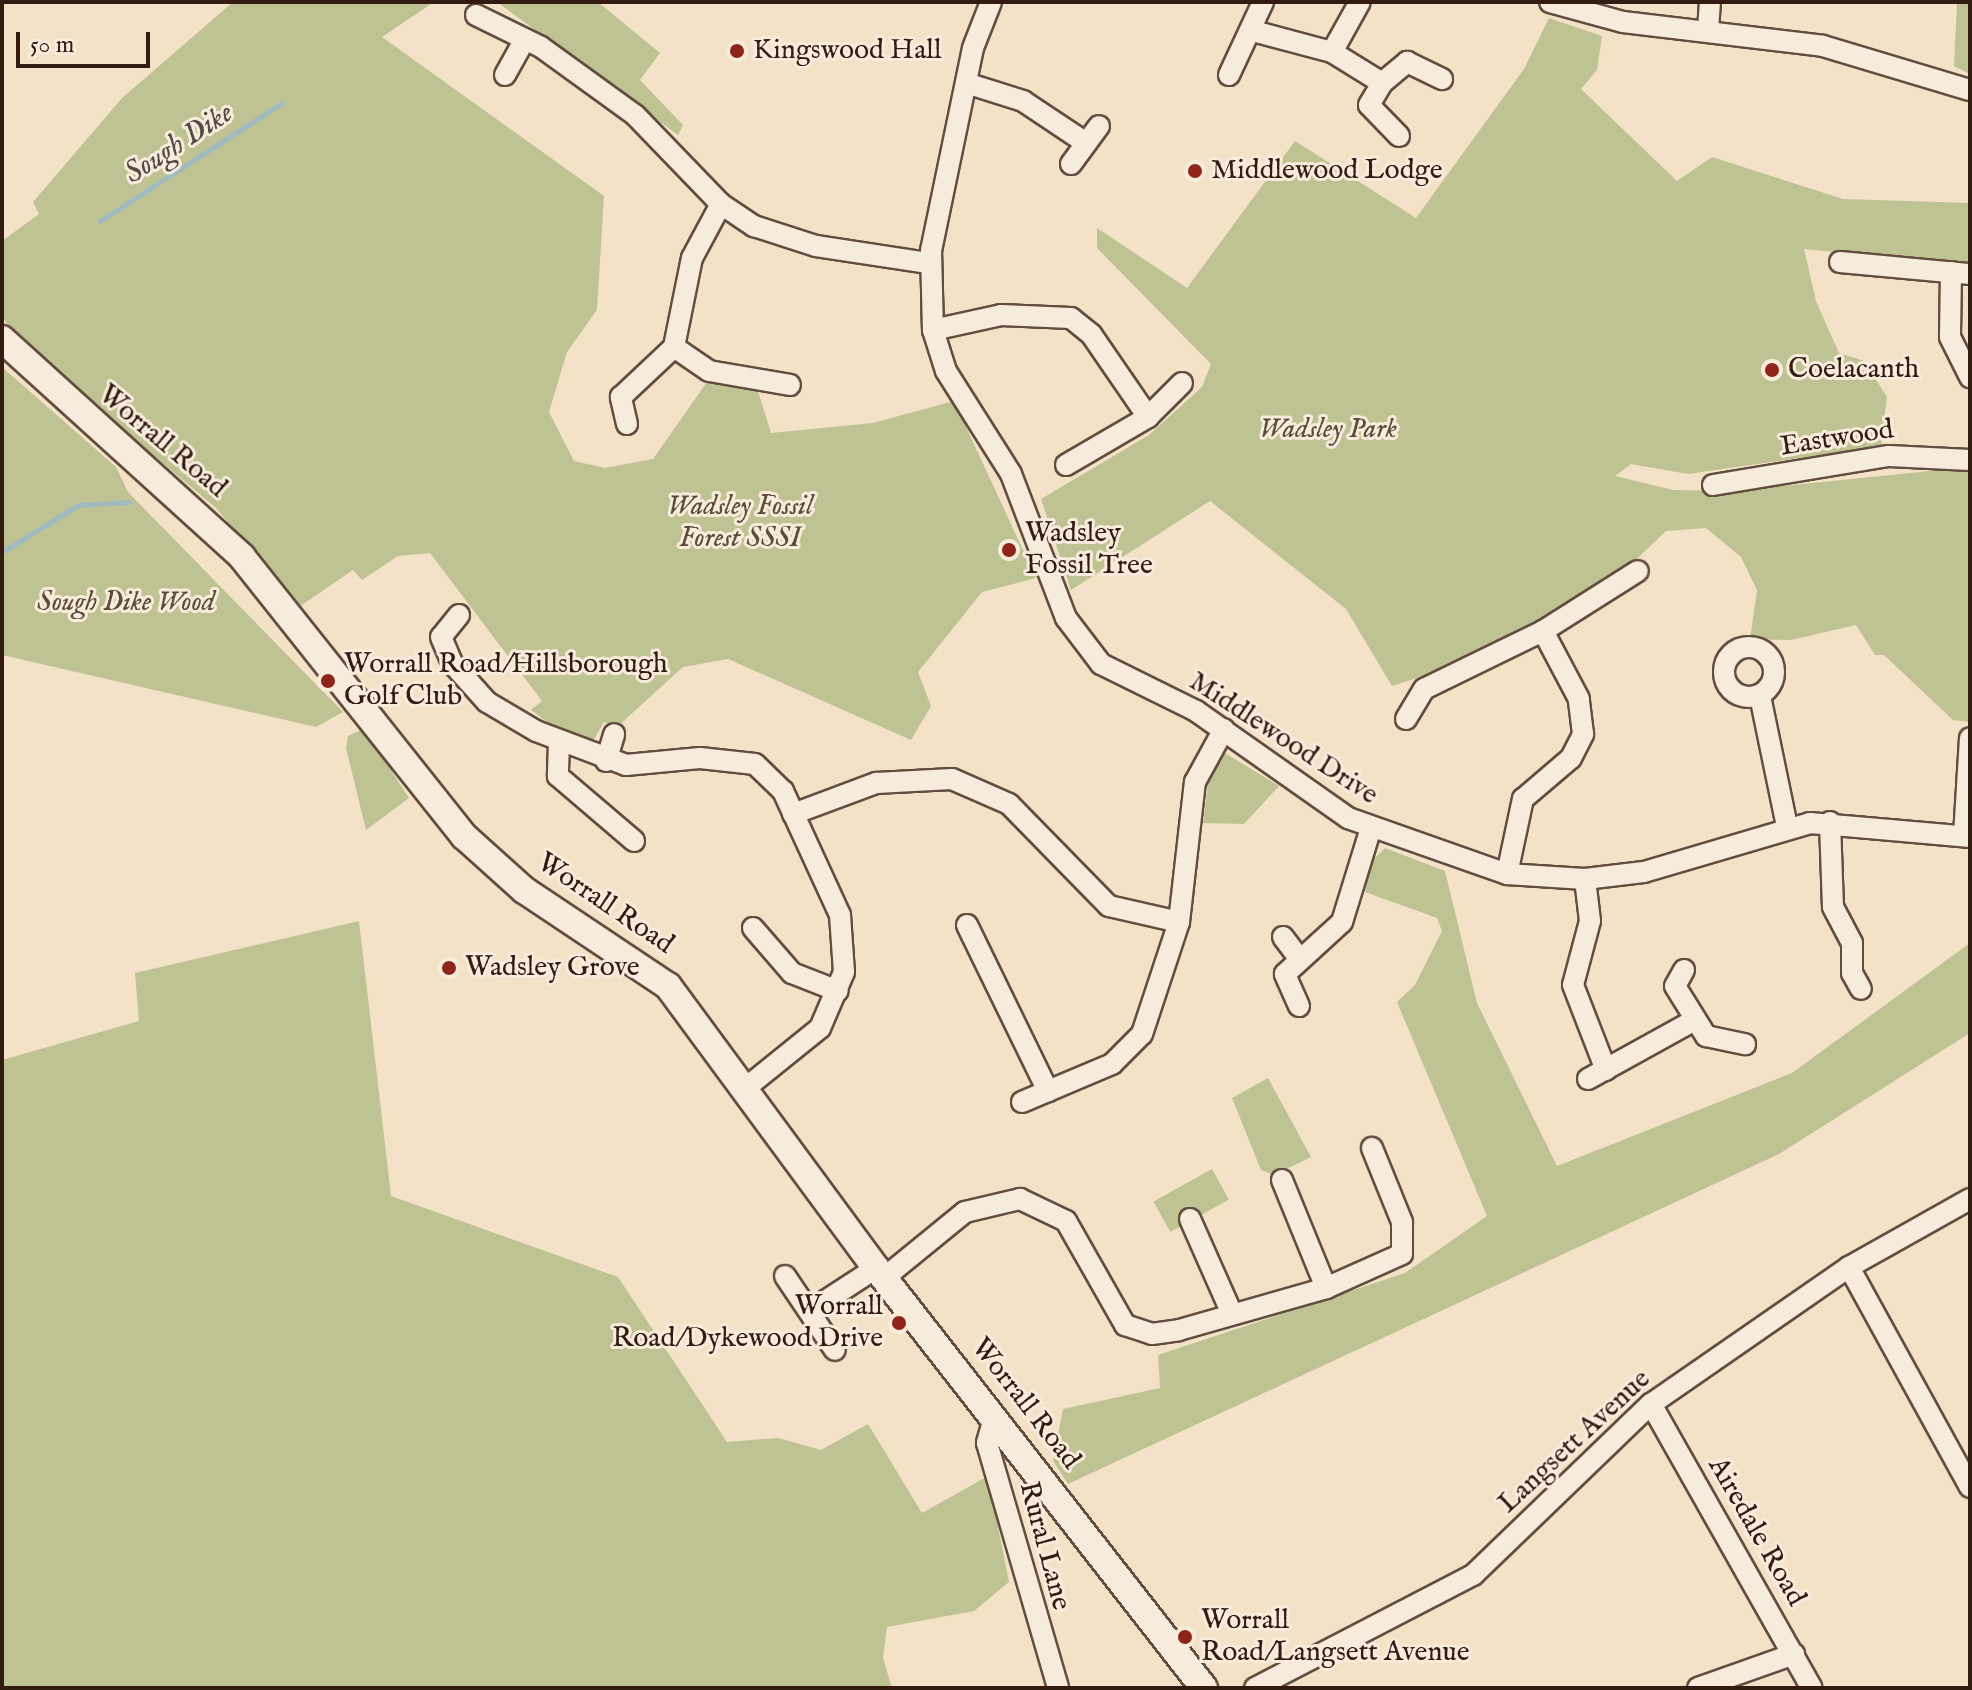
<!DOCTYPE html>
<style>
body{margin:0}
#map{position:relative;width:1972px;height:1690px;overflow:hidden;background:#f3e2c8;font-family:"IM FELL English",serif}
div>[style]{position:absolute}
.green>*{inset:0;background:#bfc293;transform-origin:0 0}
.stream>*{height:5px;margin:-2.5px;padding:0 2.5px;transform-origin:2.5px;border-radius:2.5px;background:#a0bbc0}
.roads{filter:drop-shadow(2px 0 #634d3f) drop-shadow(-2px 0 #634d3f) drop-shadow(0 2px #634d3f) drop-shadow(0 -2px #634d3f)}
.minor>*{height:20px;margin:-10px;padding:0 10px;transform-origin:10px;border-radius:10px;background:#f7ecdb}
.minor>.ring{margin:-10px;padding:0;box-sizing:content-box;background:none;border:20px solid #f7ecdb;border-radius:50%}
.tertiary>*{height:26px;margin:-13px;padding:0 13px;transform-origin:13px;border-radius:13px;background:#f7ecdb}
.dots>*{width:22px;height:22px;translate:-50% -50%;box-sizing:border-box;border:4px solid #f7ecdb;border-radius:50%}
span{translate:-50% -50%;white-space:nowrap;text-align:center;line-height:1.15;-webkit-text-stroke:6px #f7ecdb;paint-order:stroke}
.poi-label{font-size:28px;color:#331b11}
.left{translate:0 -50%;text-align:left}
.right{translate:-100% -50%;text-align:right}
.park-label{font-size:28px;color:#5d4d38;font-style:italic}
.street-label{font-size:28px;color:#331b11}
.water-label{font-size:30px;color:#544b46;font-style:italic}
.frame{position:absolute;inset:0;border:4px solid #331b11;pointer-events:none}
.scale{position:absolute;left:16px;top:32px;width:134px;height:36px;box-sizing:border-box;border:4px solid #331b11;border-top:0;padding-left:10px;font-size:24px;line-height:28px;white-space:nowrap;color:#331b11;-webkit-text-stroke:6px #f7ecdb;paint-order:stroke}
</style>
<div id="map">
<div class="green">
<div style="clip-path:polygon(233px 2px,434px 2px,382px 37px,604px 196px,597px 310px,567px 352px,549px 412px,574px 461px,605px 468px,653px 459px,709px 379px,756px 385px,771px 433px,873px 423px,954px 401px,1036px 578px,982px 592px,918px 672px,931px 706px,911px 740px,728px 659px,683px 667px,618px 726px,604px 722px,593px 741px,557px 729px,531px 710px,542px 701px,430px 553px,398px 556px,362px 580px,353px 570px,299px 607px,216px 508px,18px 341px,2px 316px,2px 241px,39px 214px,33px 202px,122px 98px)"></div>
<div style="clip-path:polygon(497px 2px,598px 2px,660px 53px,640px 80px,683px 125px,678px 135px)"></div>
<div style="clip-path:polygon(1957px 2px,1970px 2px,1970px 74px,1954px 66px)"></div>
<div style="clip-path:polygon(1549px 18px,1602px 36px,1597px 70px,1581px 89px,1677px 181px,1712px 157px,1843px 199px,1970px 203px,1970px 266px,1804px 249px,1816px 301px,1839px 353px,1864px 361px,1887px 397px,1881px 446px,1688px 474px,1631px 464px,1615px 476px,1673px 490px,1733px 491px,1969px 467px,1970px 722px,1953px 720px,1884px 655px,1875px 655px,1856px 625px,1791px 640px,1750px 639px,1757px 590px,1741px 557px,1706px 528px,1666px 531px,1624px 571px,1553px 614px,1454px 666px,1392px 686px,1346px 609px,1210px 501px,1071px 590px,1041px 499px,1149px 435px,1202px 387px,1211px 364px,1097px 248px,1097px 228px,1187px 288px,1295px 141px,1416px 218px,1524px 69px)"></div>
<div style="clip-path:polygon(2px 367px,116px 467px,128px 492px,343px 712px,316px 727px,2px 655px)"></div>
<div style="clip-path:polygon(364px 729px,409px 798px,366px 830px,346px 748px,348px 736px)"></div>
<div style="clip-path:polygon(1225px 753px,1279px 786px,1244px 824px,1203px 823px,1209px 777px)"></div>
<div style="clip-path:polygon(1385px 848px,1445px 871px,1477px 1003px,1557px 1166px,1792px 1073px,1970px 943px,1970px 1033px,1779px 1154px,1068px 1484px,1053px 1461px,1063px 1409px,1160px 1388px,1158px 1355px,1405px 1273px,1487px 1216px,1397px 1002px,1415px 985px,1442px 931px,1437px 918px,1365px 892px,1371px 862px)"></div>
<div style="clip-path:polygon(359px 921px,391px 1196px,618px 1277px,727px 1442px,778px 1438px,821px 1450px,868px 1424px,922px 1513px,988px 1476px,1009px 1582px,974px 1611px,887px 1627px,883px 1658px,892px 1688px,2px 1688px,2px 1060px,139px 1021px,135px 973px)"></div>
<div style="clip-path:polygon(1268px 1078px,1311px 1157px,1274px 1175px,1261px 1170px,1232px 1098px)"></div>
<div style="left:1212px;top:1169px;width:35px;height:67px;rotate:61deg"></div>
</div>
<div class="stream">
<div style="left:100px;top:221px;width:217px;rotate:-33deg"></div>
<div style="left:2px;top:552px;width:89px;rotate:-31.7deg"></div>
<div style="left:78px;top:505px;width:51px;rotate:-3.4deg"></div>
</div>
<div class="roads">
<div class="minor">
<div style="left:991px;top:2px;width:49px;rotate:111.4deg"></div>
<div style="left:973px;top:48px;width:206px;rotate:101.7deg"></div>
<div style="left:931px;top:250px;width:80px;rotate:88.6deg"></div>
<div style="left:933px;top:330px;width:43px;rotate:72.4deg"></div>
<div style="left:946px;top:371px;width:122px;rotate:57.7deg"></div>
<div style="left:1011px;top:474px;width:154px;rotate:69.1deg"></div>
<div style="left:1066px;top:618px;width:58px;rotate:52.7deg"></div>
<div style="left:1101px;top:664px;width:106px;rotate:26.3deg"></div>
<div style="left:1196px;top:711px;width:186px;rotate:35.1deg"></div>
<div style="left:1348px;top:818px;width:169px;rotate:19.4deg"></div>
<div style="left:1507px;top:874px;width:78px;rotate:3.7deg"></div>
<div style="left:1585px;top:879px;width:59px;rotate:-6.8deg"></div>
<div style="left:1644px;top:872px;width:173px;rotate:-16.4deg"></div>
<div style="left:1810px;top:823px;width:161px;rotate:5deg"></div>
<div style="left:1550px;top:2px;width:76px;rotate:15.3deg"></div>
<div style="left:1623px;top:22px;width:201px;rotate:6.8deg"></div>
<div style="left:1823px;top:46px;width:153px;rotate:16.7deg"></div>
<div style="left:476px;top:15px;width:72px;rotate:26.2deg"></div>
<div style="left:541px;top:47px;width:116px;rotate:35.9deg"></div>
<div style="left:635px;top:115px;width:124px;rotate:46deg"></div>
<div style="left:721px;top:204px;width:40px;rotate:34deg"></div>
<div style="left:754px;top:226px;width:65px;rotate:17.9deg"></div>
<div style="left:816px;top:246px;width:114px;rotate:8.6deg"></div>
<div style="left:1708px;top:30px;width:28px;rotate:-86deg"></div>
<div style="left:1253px;top:31px;width:82px;rotate:14.9deg"></div>
<div style="left:1332px;top:52px;width:59px;rotate:31.8deg"></div>
<div style="left:1332px;top:52px;width:57px;rotate:-60.8deg"></div>
<div style="left:505px;top:75px;width:41px;rotate:-60.9deg"></div>
<div style="left:1229px;top:75px;width:81px;rotate:-65deg"></div>
<div style="left:966px;top:83px;width:60px;rotate:17.5deg"></div>
<div style="left:1023px;top:101px;width:76px;rotate:33.7deg"></div>
<div style="left:1399px;top:136px;width:43px;rotate:-134.1deg"></div>
<div style="left:1369px;top:105px;width:26px;rotate:-59deg"></div>
<div style="left:1382px;top:83px;width:33px;rotate:-40deg"></div>
<div style="left:1407px;top:62px;width:39px;rotate:26deg"></div>
<div style="left:1071px;top:164px;width:47px;rotate:-53.6deg"></div>
<div style="left:1840px;top:262px;width:131px;rotate:5.3deg"></div>
<div style="left:1951px;top:272px;width:65px;rotate:90.9deg"></div>
<div style="left:1950px;top:337px;width:45px;rotate:63.4deg"></div>
<div style="left:933px;top:330px;width:70px;rotate:-12.4deg"></div>
<div style="left:1001px;top:315px;width:70px;rotate:2.5deg"></div>
<div style="left:1071px;top:318px;width:26px;rotate:39deg"></div>
<div style="left:1091px;top:334px;width:101px;rotate:55.5deg"></div>
<div style="left:674px;top:347px;width:42px;rotate:34.4deg"></div>
<div style="left:709px;top:371px;width:82px;rotate:9.8deg"></div>
<div style="left:627px;top:424px;width:28px;rotate:-103deg"></div>
<div style="left:621px;top:397px;width:73px;rotate:-43.3deg"></div>
<div style="left:674px;top:347px;width:91px;rotate:-78.6deg"></div>
<div style="left:692px;top:258px;width:61px;rotate:-61.8deg"></div>
<div style="left:1066px;top:465px;width:95px;rotate:-30.3deg"></div>
<div style="left:1148px;top:417px;width:48px;rotate:-45deg"></div>
<div style="left:1713px;top:485px;width:178px;rotate:-9.4deg"></div>
<div style="left:1889px;top:456px;width:81px;rotate:2.8deg"></div>
<div style="left:459px;top:615px;width:28px;rotate:129deg"></div>
<div style="left:441px;top:637px;width:28px;rotate:67deg"></div>
<div style="left:452px;top:663px;width:52px;rotate:48.1deg"></div>
<div style="left:487px;top:702px;width:57px;rotate:30.6deg"></div>
<div style="left:536px;top:731px;width:96px;rotate:20.7deg"></div>
<div style="left:626px;top:765px;width:74px;rotate:-5.4deg"></div>
<div style="left:700px;top:758px;width:55px;rotate:6.2deg"></div>
<div style="left:755px;top:764px;width:39px;rotate:44deg"></div>
<div style="left:783px;top:791px;width:136px;rotate:65.3deg"></div>
<div style="left:840px;top:915px;width:57px;rotate:86deg"></div>
<div style="left:844px;top:972px;width:61px;rotate:113.2deg"></div>
<div style="left:820px;top:1028px;width:94px;rotate:141.1deg"></div>
<div class="ring" style="left:1724px;top:647px;width:30px;height:30px"></div>
<div style="left:1760px;top:696px;width:133px;rotate:78.3deg"></div>
<div style="left:1406px;top:719px;width:35px;rotate:-59deg"></div>
<div style="left:1424px;top:689px;width:132px;rotate:-26deg"></div>
<div style="left:1543px;top:631px;width:112px;rotate:-32.3deg"></div>
<div style="left:559px;top:742px;width:34px;rotate:92deg"></div>
<div style="left:558px;top:776px;width:100px;rotate:40.5deg"></div>
<div style="left:606px;top:761px;width:28px;rotate:-73deg"></div>
<div style="left:793px;top:814px;width:89px;rotate:-20.5deg"></div>
<div style="left:876px;top:783px;width:76px;rotate:-3deg"></div>
<div style="left:952px;top:779px;width:62px;rotate:23.7deg"></div>
<div style="left:1009px;top:804px;width:143px;rotate:45.6deg"></div>
<div style="left:1109px;top:906px;width:72px;rotate:12.9deg"></div>
<div style="left:1830px;top:822px;width:85px;rotate:88deg"></div>
<div style="left:1833px;top:907px;width:41px;rotate:62.2deg"></div>
<div style="left:1852px;top:943px;width:30px;rotate:90deg"></div>
<div style="left:1852px;top:973px;width:18px;rotate:61deg"></div>
<div style="left:1964px;top:836px;width:98px;rotate:-86.5deg"></div>
<div style="left:1507px;top:874px;width:77px;rotate:-78deg"></div>
<div style="left:1523px;top:799px;width:63px;rotate:-40.5deg"></div>
<div style="left:1571px;top:758px;width:27px;rotate:-63deg"></div>
<div style="left:1583px;top:734px;width:35px;rotate:-97deg"></div>
<div style="left:1579px;top:699px;width:77px;rotate:-117.9deg"></div>
<div style="left:1585px;top:879px;width:42px;rotate:83.2deg"></div>
<div style="left:1590px;top:921px;width:66px;rotate:104.9deg"></div>
<div style="left:1573px;top:985px;width:91px;rotate:68.8deg"></div>
<div style="left:967px;top:925px;width:185px;rotate:64deg"></div>
<div style="left:753px;top:928px;width:60px;rotate:49.1deg"></div>
<div style="left:792px;top:973px;width:49px;rotate:21.4deg"></div>
<div style="left:1283px;top:937px;width:26px;rotate:53deg"></div>
<div style="left:1684px;top:970px;width:18px;rotate:119deg"></div>
<div style="left:1675px;top:986px;width:59px;rotate:58.2deg"></div>
<div style="left:1706px;top:1036px;width:40px;rotate:12deg"></div>
<div style="left:1299px;top:1006px;width:35px;rotate:-114deg"></div>
<div style="left:1285px;top:974px;width:77px;rotate:-42.4deg"></div>
<div style="left:1342px;top:922px;width:98px;rotate:-72.9deg"></div>
<div style="left:1588px;top:1079px;width:122px;rotate:-28.9deg"></div>
<div style="left:1022px;top:1102px;width:98px;rotate:-22.9deg"></div>
<div style="left:1112px;top:1064px;width:42px;rotate:-45deg"></div>
<div style="left:1142px;top:1034px;width:118px;rotate:-71.7deg"></div>
<div style="left:1179px;top:922px;width:141px;rotate:-83.5deg"></div>
<div style="left:1195px;top:782px;width:60px;rotate:-61.3deg"></div>
<div style="left:1282px;top:1180px;width:117px;rotate:67.8deg"></div>
<div style="left:1190px;top:1219px;width:104px;rotate:66.1deg"></div>
<div style="left:1849px;top:1267px;width:251px;rotate:61.2deg"></div>
<div style="left:785px;top:1276px;width:89px;rotate:56deg"></div>
<div style="left:884px;top:1278px;width:104px;rotate:-39.2deg"></div>
<div style="left:965px;top:1212px;width:57px;rotate:-13.3deg"></div>
<div style="left:1020px;top:1199px;width:51px;rotate:25.6deg"></div>
<div style="left:1066px;top:1221px;width:120px;rotate:60.4deg"></div>
<div style="left:1125px;top:1325px;width:28px;rotate:18deg"></div>
<div style="left:1152px;top:1334px;width:27px;rotate:-8deg"></div>
<div style="left:1179px;top:1330px;width:153px;rotate:-15.9deg"></div>
<div style="left:1326px;top:1288px;width:83px;rotate:-24.1deg"></div>
<div style="left:1402px;top:1254px;width:32px;rotate:-90deg"></div>
<div style="left:1402px;top:1222px;width:80px;rotate:-112.1deg"></div>
<div style="left:810px;top:1311px;width:79px;rotate:-33.1deg"></div>
<div style="left:1651px;top:1404px;width:326px;rotate:60.5deg"></div>
<div style="left:994px;top:1418px;width:26px;rotate:106deg"></div>
<div style="left:987px;top:1443px;width:255px;rotate:73.8deg"></div>
<div style="left:1255px;top:1688px;width:246px;rotate:-27.4deg"></div>
<div style="left:1473px;top:1575px;width:247px;rotate:-43.9deg"></div>
<div style="left:1651px;top:1404px;width:241px;rotate:-34.7deg"></div>
<div style="left:1849px;top:1267px;width:139px;rotate:-29.3deg"></div>
<div style="left:1698px;top:1688px;width:102px;rotate:-19.5deg"></div>
</div>
<div class="tertiary">
<div style="left:2px;top:339px;width:324px;rotate:42.2deg"></div>
<div style="left:242px;top:557px;width:357px;rotate:51.5deg"></div>
<div style="left:464px;top:836px;width:81px;rotate:42deg"></div>
<div style="left:524px;top:890px;width:173px;rotate:33.7deg"></div>
<div style="left:668px;top:986px;width:350px;rotate:53.6deg"></div>
<div style="left:876px;top:1268px;width:533px;rotate:52.01deg"></div>
</div>
</div>
<div class="dots">
<div style="left:737px;top:51px;background:#8f2418"></div>
<div style="left:1195px;top:171px;background:#8f2418"></div>
<div style="left:1772px;top:370px;background:#8f2418"></div>
<div style="left:1009px;top:550px;background:#8f2418"></div>
<div style="left:328px;top:681px;background:#8f2418"></div>
<div style="left:449px;top:968px;background:#8f2418"></div>
<div style="left:899px;top:1323px;background:#8f2418"></div>
<div style="left:1185px;top:1637px;background:#8f2418"></div>
</div>
<div class="poi-label">
<span class="left" style="left:753px;top:51px">Kingswood Hall</span>
<span class="left" style="left:1211px;top:171px">Middlewood Lodge</span>
<span class="left" style="left:1788px;top:370px">Coelacanth</span>
<span class="left" style="left:1025px;top:550px">Wadsley<br>Fossil Tree</span>
<span class="left" style="left:344px;top:681px">Worrall Road/Hillsborough<br>Golf Club</span>
<span class="left" style="left:465px;top:968px">Wadsley Grove</span>
<span class="right" style="left:883px;top:1323px">Worrall<br>Road/Dykewood Drive</span>
<span class="left" style="left:1201px;top:1637px">Worrall<br>Road/Langsett Avenue</span>
</div>
<div class="park-label">
<span style="left:1328px;top:430px">Wadsley Park</span>
<span style="left:740px;top:523px">Wadsley Fossil<br>Forest SSSI</span>
<span style="left:126px;top:603px">Sough Dike Wood</span>
</div>
<div class="street-label">
<span style="left:1837px;top:439px;rotate:-9deg">Eastwood</span>
<span style="left:162px;top:442px;rotate:40deg">Worrall Road</span>
<span style="left:1283px;top:739px;rotate:33deg">Middlewood Drive</span>
<span style="left:605px;top:904px;rotate:34deg">Worrall Road</span>
<span style="left:1025px;top:1404px;rotate:52deg">Worrall Road</span>
<span style="left:1575px;top:1442px;rotate:-43deg">Langsett Avenue</span>
<span style="left:1756px;top:1532px;rotate:60deg">Airedale Road</span>
<span style="left:1044px;top:1546px;rotate:75deg">Rural Lane</span>
</div>
<div class="water-label">
<span style="left:179px;top:144px;rotate:-33deg">Sough Dike</span>
</div>
<div class="frame"></div>
<div class="scale">50 m</div>
</div>
